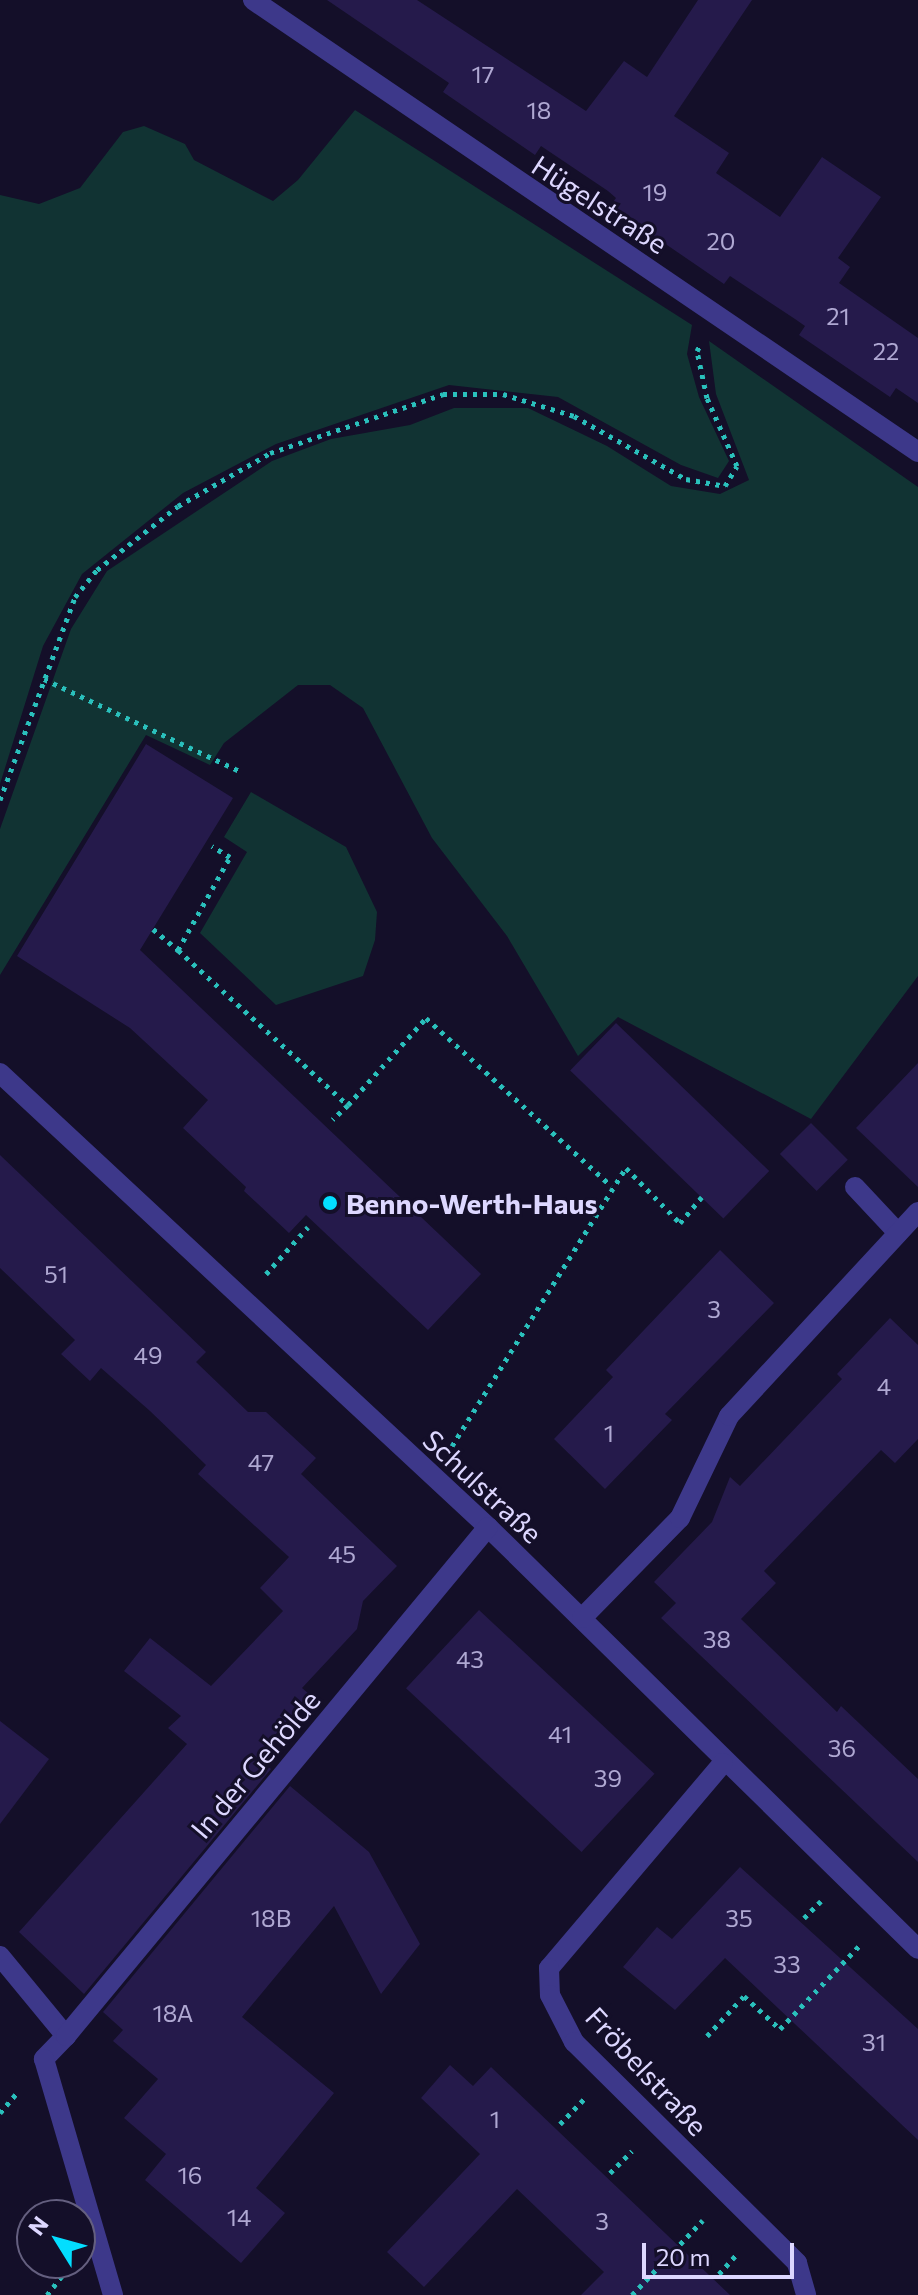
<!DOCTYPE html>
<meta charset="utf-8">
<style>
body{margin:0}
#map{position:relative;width:918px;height:2295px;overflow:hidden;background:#140f29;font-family:Commissioner,sans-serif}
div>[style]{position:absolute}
.green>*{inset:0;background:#133}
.building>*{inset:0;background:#251a4b;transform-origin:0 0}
.path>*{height:5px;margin-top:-2.5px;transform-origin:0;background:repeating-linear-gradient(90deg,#2ac0bc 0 4px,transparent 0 10px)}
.street>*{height:20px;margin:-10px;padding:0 10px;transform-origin:10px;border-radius:10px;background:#3d388a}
.dots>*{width:22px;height:22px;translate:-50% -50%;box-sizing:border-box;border:4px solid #140f29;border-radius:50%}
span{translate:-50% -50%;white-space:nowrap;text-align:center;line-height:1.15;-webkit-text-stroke:6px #140f29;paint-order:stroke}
.number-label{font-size:24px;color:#afa8d2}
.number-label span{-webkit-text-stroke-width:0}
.street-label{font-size:28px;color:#ddd7ff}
.poi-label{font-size:28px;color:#ddd7ff;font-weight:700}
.left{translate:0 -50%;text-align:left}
.north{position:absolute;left:16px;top:2199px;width:80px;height:80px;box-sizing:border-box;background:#140f29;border:2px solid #645f7f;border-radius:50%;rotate:307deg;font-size:22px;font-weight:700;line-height:32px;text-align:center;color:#ddd7ff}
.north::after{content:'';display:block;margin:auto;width:28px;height:36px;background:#03deff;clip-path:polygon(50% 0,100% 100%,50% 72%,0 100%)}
.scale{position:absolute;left:642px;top:2243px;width:152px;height:36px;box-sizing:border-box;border:4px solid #ddd7ff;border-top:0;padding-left:10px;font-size:24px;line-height:28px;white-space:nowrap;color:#ddd7ff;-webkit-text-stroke:6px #140f29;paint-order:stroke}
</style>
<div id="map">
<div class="green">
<div style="clip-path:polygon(355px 110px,692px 325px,687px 354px,699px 397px,729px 461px,718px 478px,681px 465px,558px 397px,449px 385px,276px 444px,183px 493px,82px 574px,43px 646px,0 784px,0 195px,39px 204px,80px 188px,123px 132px,144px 126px,185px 144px,194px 160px,273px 201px,298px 180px)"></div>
<div style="clip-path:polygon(709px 341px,918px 487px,918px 976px,811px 1119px,618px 1017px,578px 1056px,507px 936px,432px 838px,363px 708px,330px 685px,298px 685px,224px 743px,210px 765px,146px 735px,0 975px,0 829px,71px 629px,107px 571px,272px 461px,331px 439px,410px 425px,454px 408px,528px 408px,607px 446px,671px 486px,720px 494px,749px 480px,716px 394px)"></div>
<div style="clip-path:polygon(251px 792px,346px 847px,377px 912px,375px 940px,363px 976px,276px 1005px,200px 933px,247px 852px,224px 837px)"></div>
</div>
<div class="building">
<div style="clip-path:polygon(327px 0,417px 0,586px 111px,624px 61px,647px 77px,698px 0,752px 0,674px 116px,729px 153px,716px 173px,780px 217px,822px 157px,881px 197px,838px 258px,850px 267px,839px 283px,918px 338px,918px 403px,896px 388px,890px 397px,799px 335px,805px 326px,795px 319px,730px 276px,724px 284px,610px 206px,616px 198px,608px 191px,541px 146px,535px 155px,443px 92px,449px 83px)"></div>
<div style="clip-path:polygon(146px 744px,233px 798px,140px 950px,481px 1274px,428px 1330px,306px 1215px,289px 1233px,244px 1191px,246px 1187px,183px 1128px,208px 1100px,130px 1028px,17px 956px)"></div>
<div style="left:616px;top:1023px;width:213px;height:66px;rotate:44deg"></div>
<div style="clip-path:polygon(918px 1063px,918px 1187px,856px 1128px)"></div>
<div style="left:811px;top:1123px;width:52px;height:44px;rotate:45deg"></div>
<div style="clip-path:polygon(0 1155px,206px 1352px,196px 1362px,248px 1412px,266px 1412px,316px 1458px,301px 1474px,397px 1566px,363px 1601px,357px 1629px,302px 1688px,309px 1694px,257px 1757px,271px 1769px,84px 1994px,19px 1932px,187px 1744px,168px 1728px,181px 1716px,124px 1671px,150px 1638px,211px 1686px,283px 1611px,260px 1588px,289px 1557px,198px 1474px,206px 1465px,150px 1411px,101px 1368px,90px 1381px,61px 1354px,75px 1340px,0 1268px)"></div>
<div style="clip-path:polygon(720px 1250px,774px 1303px,665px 1414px,672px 1420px,605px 1489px,554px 1439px,613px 1377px,606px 1370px)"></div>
<div style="clip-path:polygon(890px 1318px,918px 1345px,918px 1439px,895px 1463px,881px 1450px,764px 1571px,776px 1583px,741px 1619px,837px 1712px,841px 1706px,918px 1779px,918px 1862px,661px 1618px,676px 1603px,654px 1582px,712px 1522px,730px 1477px,740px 1486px,842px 1379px,837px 1374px)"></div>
<div style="left:479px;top:1610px;width:240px;height:107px;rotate:43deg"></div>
<div style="clip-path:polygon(0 1721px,49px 1759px,0 1824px)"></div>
<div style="clip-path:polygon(290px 1786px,369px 1852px,420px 1944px,381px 1994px,334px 1906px,242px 2017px,334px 2093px,256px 2188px,285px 2213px,241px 2263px,145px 2180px,166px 2154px,124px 2118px,158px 2079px,113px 2041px,123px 2030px,103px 2012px)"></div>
<div style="clip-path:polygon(740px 1867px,918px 2029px,918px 2140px,725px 1958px,675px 2010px,623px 1967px,657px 1927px,672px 1939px)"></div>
<div style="clip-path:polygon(450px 2065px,473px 2086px,491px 2067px,730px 2295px,581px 2295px,604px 2272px,517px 2189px,424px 2287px,387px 2252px,480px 2154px,421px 2098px)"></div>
</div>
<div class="path">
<div style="left:44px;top:679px;width:219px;rotate:25.2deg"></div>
<div style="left:0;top:800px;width:216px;rotate:-69.7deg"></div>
<div style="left:75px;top:597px;width:35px;rotate:-51deg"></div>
<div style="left:97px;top:570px;width:103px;rotate:-38.3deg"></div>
<div style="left:178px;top:506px;width:106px;rotate:-29.9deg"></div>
<div style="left:270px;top:453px;width:183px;rotate:-18.8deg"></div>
<div style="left:443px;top:394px;width:60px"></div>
<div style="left:503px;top:394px;width:74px;rotate:17.2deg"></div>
<div style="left:574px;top:416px;width:129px;rotate:29.4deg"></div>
<div style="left:686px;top:479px;width:40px;rotate:10deg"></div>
<div style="left:725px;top:486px;width:23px;rotate:-59deg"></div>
<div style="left:737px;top:466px;width:74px;rotate:-113.8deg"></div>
<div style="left:707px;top:398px;width:48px;rotate:-102deg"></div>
<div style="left:697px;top:351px;width:7px;rotate:-63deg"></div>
<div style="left:153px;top:929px;width:33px;rotate:40deg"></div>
<div style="left:178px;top:950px;width:107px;rotate:-60.8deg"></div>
<div style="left:230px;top:857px;width:21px;rotate:-149deg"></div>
<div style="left:178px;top:950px;width:230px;rotate:42.4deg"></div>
<div style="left:348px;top:1105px;width:21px;rotate:137deg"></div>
<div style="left:348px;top:1105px;width:117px;rotate:-48.1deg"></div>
<div style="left:426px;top:1018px;width:250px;rotate:42.2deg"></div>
<div style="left:266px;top:1274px;width:63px;rotate:-48.2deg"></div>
<div style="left:452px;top:1446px;width:328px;rotate:-58deg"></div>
<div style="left:626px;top:1168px;width:77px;rotate:45.5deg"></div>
<div style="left:680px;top:1223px;width:34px;rotate:-50deg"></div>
<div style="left:804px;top:1918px;width:24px;rotate:-45deg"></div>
<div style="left:707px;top:2036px;width:54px;rotate:-47.2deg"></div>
<div style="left:744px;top:1996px;width:49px;rotate:42.5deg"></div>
<div style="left:780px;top:2029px;width:119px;rotate:-46.4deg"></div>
<div style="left:0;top:2113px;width:26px;rotate:-50deg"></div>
<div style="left:560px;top:2124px;width:35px;rotate:-46deg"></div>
<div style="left:610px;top:2173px;width:31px;rotate:-45deg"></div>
<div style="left:719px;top:2274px;width:27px;rotate:-48deg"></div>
<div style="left:47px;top:2295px;width:34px;rotate:-52deg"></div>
<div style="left:632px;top:2295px;width:103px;rotate:-46.6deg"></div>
</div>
<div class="street">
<div style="left:253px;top:0;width:804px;rotate:34.2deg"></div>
<div style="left:0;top:1073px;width:667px;rotate:42.93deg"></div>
<div style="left:488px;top:1527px;width:602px;rotate:44.46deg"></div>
<div style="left:855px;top:1187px;width:63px;rotate:46.9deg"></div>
<div style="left:582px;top:1618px;width:140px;rotate:-45.6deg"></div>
<div style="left:680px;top:1518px;width:113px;rotate:-64.3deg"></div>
<div style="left:729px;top:1416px;width:278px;rotate:-47.2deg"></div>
<div style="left:723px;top:1763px;width:269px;rotate:130.3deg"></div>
<div style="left:549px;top:1968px;width:27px;rotate:88deg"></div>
<div style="left:550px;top:1995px;width:53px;rotate:62.9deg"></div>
<div style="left:574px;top:2042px;width:314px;rotate:44.7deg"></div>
<div style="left:797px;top:2263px;width:33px;rotate:74deg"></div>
<div style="left:0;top:1956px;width:104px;rotate:50.5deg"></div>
<div style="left:66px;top:2036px;width:32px;rotate:134deg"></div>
<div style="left:44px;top:2059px;width:246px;rotate:73.7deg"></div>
<div style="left:66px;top:2036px;width:661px;rotate:-50.34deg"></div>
</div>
<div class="dots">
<div style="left:330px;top:1203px;background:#03deff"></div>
</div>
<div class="number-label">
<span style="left:483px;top:74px">17</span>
<span style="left:539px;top:110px">18</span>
<span style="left:655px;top:192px">19</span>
<span style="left:721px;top:241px">20</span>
<span style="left:838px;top:316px">21</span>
<span style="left:886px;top:351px">22</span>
<span style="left:56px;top:1274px">51</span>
<span style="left:714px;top:1309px">3</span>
<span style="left:148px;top:1355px">49</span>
<span style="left:884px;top:1386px">4</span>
<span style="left:609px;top:1433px">1</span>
<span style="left:261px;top:1462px">47</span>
<span style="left:342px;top:1554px">45</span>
<span style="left:717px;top:1639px">38</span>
<span style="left:470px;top:1659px">43</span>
<span style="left:560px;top:1734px">41</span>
<span style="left:842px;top:1748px">36</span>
<span style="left:608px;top:1778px">39</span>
<span style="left:271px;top:1918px">18B</span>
<span style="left:739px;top:1918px">35</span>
<span style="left:787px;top:1964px">33</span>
<span style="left:173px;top:2013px">18A</span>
<span style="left:874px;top:2042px">31</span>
<span style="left:495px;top:2119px">1</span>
<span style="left:190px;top:2175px">16</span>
<span style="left:239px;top:2217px">14</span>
<span style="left:602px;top:2221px">3</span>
</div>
<div class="street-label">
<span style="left:600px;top:204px;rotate:33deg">Hügelstraße</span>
<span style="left:483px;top:1486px;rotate:43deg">Schulstraße</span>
<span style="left:255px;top:1764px;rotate:-50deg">In der Gehölde</span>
<span style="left:647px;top:2071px;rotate:47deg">Fröbelstraße</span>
</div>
<div class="poi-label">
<span class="left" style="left:346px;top:1203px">Benno-Werth-Haus</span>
</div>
<div class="north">N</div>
<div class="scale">20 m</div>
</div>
